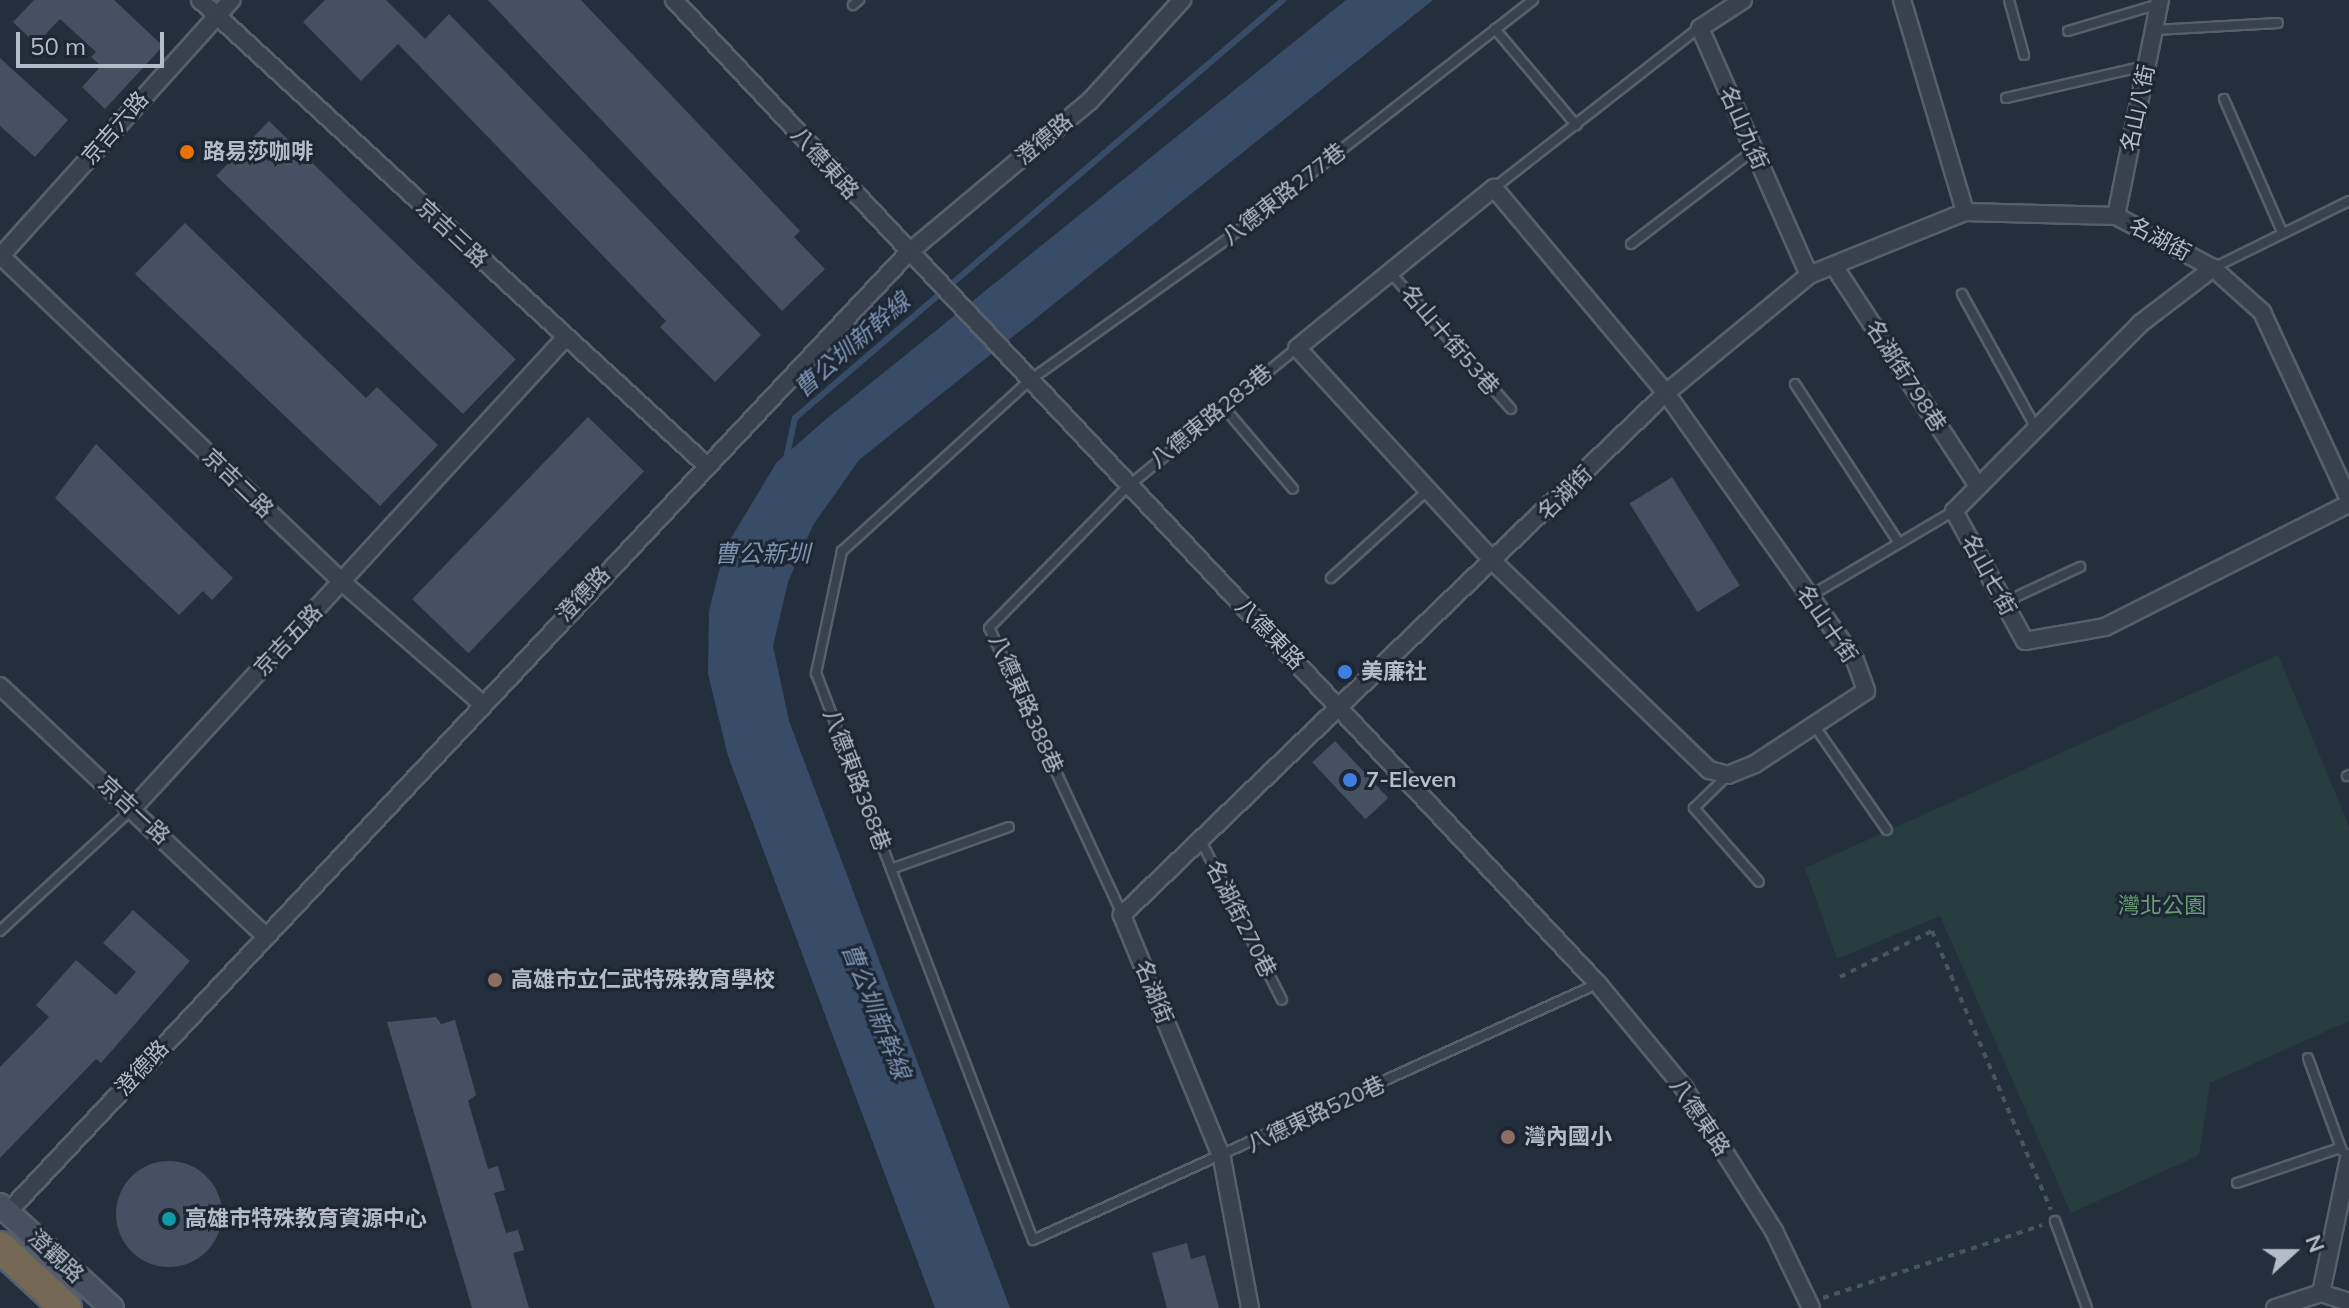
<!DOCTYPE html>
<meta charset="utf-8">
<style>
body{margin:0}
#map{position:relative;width:2349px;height:1308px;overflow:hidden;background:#242f3e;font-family:Mulish,"Noto Sans TC",sans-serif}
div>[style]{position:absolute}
.green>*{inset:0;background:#263c3f}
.water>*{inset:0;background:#394c67}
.stream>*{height:6px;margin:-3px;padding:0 3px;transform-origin:3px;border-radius:3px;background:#394c67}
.building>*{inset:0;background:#455162;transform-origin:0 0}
.round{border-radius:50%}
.path>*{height:4px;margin-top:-2px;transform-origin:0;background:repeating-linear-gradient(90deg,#44595c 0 6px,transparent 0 12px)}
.roads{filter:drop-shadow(2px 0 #565f6c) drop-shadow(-2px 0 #565f6c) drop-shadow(0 2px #565f6c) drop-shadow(0 -2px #565f6c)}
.lane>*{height:8px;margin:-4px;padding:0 4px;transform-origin:4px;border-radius:4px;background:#38414e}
.street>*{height:16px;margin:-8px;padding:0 8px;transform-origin:8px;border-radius:8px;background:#38414e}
.secondary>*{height:22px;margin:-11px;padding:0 11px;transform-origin:11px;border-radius:11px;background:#465061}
.highway>*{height:30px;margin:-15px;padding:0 15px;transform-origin:15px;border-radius:15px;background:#746855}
.dots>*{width:22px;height:22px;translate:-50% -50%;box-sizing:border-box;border:4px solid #1d2633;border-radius:50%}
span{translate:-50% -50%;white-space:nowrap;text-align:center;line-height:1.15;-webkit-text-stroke:6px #1d2633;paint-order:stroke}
.street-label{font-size:22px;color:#b4bcc9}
.poi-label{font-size:22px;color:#b4bcc9;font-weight:700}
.left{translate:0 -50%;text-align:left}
.park-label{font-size:22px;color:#6b9a76}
.water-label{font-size:24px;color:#7c92b1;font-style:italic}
.north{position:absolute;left:2253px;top:1212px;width:80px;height:80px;-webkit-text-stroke:6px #1d2633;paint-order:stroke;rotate:69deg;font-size:22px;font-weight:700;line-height:32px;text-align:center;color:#b4bcc9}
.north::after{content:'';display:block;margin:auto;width:28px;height:36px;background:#b4bcc9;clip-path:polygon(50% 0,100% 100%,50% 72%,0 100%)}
.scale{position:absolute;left:16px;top:32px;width:148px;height:36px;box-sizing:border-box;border:4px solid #b4bcc9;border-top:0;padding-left:10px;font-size:24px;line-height:28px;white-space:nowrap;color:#b4bcc9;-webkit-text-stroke:6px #1d2633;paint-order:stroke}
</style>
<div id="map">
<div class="green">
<div style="clip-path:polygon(2278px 655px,2349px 826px,2349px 1021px,2210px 1083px,2199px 1155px,2071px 1213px,1940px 916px,1837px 959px,1805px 868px)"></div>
</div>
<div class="water">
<div style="clip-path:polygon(1346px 0,1433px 0,859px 460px,813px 525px,788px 582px,773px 646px,789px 721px,1010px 1308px,935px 1308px,728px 756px,708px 674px,709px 611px,725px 548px,777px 462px,825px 420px)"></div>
</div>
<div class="stream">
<div style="left:786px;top:459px;width:42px;rotate:-77.6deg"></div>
<div style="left:795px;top:418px;width:643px;rotate:-40.58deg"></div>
</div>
<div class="building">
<div style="clip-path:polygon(34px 0,114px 0,163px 46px,105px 109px,82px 87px,101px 66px,91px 57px,96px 52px,60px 19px,36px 44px,13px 22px)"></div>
<div style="clip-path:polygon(325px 0,386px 0,425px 39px,449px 14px,761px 335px,715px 382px,660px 327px,666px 321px,398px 44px,361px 81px,303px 22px)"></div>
<div style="clip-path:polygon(488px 0,581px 0,800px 231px,794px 237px,825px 269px,782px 311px)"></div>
<div style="clip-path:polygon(0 58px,68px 120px,35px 157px,0 126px)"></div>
<div style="left:269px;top:121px;width:343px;height:76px;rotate:44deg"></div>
<div style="clip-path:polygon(185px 223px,366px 398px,377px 387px,438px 445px,380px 506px,135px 274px)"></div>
<div style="left:588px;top:417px;width:78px;height:253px;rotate:44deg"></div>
<div style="clip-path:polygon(96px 444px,233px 578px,212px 600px,203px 591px,179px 615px,55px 498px)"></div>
<div style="left:1672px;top:477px;width:128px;height:50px;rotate:58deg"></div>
<div style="left:1335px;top:741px;width:78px;height:31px;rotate:47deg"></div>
<div style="clip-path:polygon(133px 910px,190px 961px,101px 1063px,96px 1059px,0 1158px,0 1067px,49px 1017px,36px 1005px,76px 960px,116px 995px,136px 972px,103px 943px)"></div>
<div style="clip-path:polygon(436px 1017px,441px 1024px,455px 1020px,476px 1095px,468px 1101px,488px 1169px,498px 1166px,505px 1190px,494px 1193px,506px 1233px,518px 1230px,524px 1250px,513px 1253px,529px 1308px,472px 1308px,387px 1022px)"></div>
<div class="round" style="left:116px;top:1161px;width:106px;height:106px"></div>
<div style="clip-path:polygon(1187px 1243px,1191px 1259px,1205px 1255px,1219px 1308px,1167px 1308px,1152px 1253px)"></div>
</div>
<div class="path">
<div style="left:1840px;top:977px;width:103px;rotate:-26.6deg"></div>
<div style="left:1932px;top:931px;width:303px;rotate:66.9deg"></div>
<div style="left:1823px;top:1298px;width:231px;rotate:-18.4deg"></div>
</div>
<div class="roads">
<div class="lane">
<div style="left:1533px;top:0;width:385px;rotate:142deg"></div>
<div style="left:1230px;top:237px;width:247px;rotate:144.4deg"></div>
<div style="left:1029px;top:381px;width:253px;rotate:137.7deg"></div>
<div style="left:842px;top:551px;width:125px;rotate:102deg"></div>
<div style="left:816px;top:673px;width:607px;rotate:69.06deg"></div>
<div style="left:1033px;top:1240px;width:619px;rotate:-24.41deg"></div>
<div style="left:2009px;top:0;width:57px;rotate:74.7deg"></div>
<div style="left:853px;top:5px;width:8px;rotate:-40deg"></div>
<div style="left:1495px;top:29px;width:126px;rotate:49.8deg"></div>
<div style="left:2155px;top:30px;width:123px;rotate:-3.3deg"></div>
<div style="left:2068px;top:31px;width:95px;rotate:-16.5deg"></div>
<div style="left:2006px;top:98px;width:143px;rotate:-13deg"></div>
<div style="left:2224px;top:99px;width:145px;rotate:66.4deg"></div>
<div style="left:1494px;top:188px;width:260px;rotate:-38deg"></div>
<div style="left:1631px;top:244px;width:155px;rotate:-37.4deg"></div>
<div style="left:2213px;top:268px;width:152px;rotate:-26.2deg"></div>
<div style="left:1389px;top:271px;width:184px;rotate:48.5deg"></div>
<div style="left:1962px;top:294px;width:153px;rotate:61.1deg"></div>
<div style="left:1795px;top:384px;width:190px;rotate:56.8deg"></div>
<div style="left:1221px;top:404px;width:111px;rotate:49.7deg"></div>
<div style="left:1331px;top:578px;width:132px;rotate:-42.2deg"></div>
<div style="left:1810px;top:596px;width:167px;rotate:-30.6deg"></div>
<div style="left:2005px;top:602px;width:83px;rotate:-25deg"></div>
<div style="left:1816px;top:728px;width:124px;rotate:55.2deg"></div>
<div style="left:1727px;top:776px;width:46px;rotate:135.9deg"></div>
<div style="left:1694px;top:808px;width:98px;rotate:48.7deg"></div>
<div style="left:2347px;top:776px;width:2px;rotate:-27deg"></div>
<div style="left:1201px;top:841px;width:178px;rotate:63deg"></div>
<div style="left:891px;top:869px;width:125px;rotate:-19.6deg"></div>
<div style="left:1122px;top:914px;width:315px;rotate:-114.9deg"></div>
<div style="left:989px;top:628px;width:197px;rotate:-45.6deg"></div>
<div style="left:1127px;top:487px;width:220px;rotate:-39.3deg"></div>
<div style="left:0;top:931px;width:180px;rotate:-42.7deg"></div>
<div style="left:2308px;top:1058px;width:99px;rotate:69.9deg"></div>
<div style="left:2237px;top:1183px;width:109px;rotate:-18.8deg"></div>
<div style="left:2055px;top:1221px;width:93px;rotate:69.8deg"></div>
</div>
<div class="street">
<div style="left:200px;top:0;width:686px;rotate:42.58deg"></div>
<div style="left:674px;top:0;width:1350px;rotate:46.8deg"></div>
<div style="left:1598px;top:984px;width:135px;rotate:50.4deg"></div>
<div style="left:1684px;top:1088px;width:169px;rotate:57.8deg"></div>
<div style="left:1774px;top:1231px;width:85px;rotate:64.3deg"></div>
<div style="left:1743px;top:0;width:51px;rotate:146.9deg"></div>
<div style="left:1700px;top:28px;width:270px;rotate:66.2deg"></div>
<div style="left:1902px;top:0;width:221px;rotate:73.4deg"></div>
<div style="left:1494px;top:188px;width:268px;rotate:50deg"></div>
<div style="left:1666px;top:393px;width:327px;rotate:54.7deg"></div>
<div style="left:1855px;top:660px;width:33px;rotate:70deg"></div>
<div style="left:1866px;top:691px;width:133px;rotate:146.7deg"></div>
<div style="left:1755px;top:764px;width:29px;rotate:158deg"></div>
<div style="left:1728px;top:775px;width:20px;rotate:-165deg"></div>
<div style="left:1709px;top:770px;width:298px;rotate:-136deg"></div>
<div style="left:1495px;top:563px;width:292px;rotate:-132.6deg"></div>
<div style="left:1297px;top:348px;width:254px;rotate:-39.1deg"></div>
<div style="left:2116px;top:216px;width:220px;rotate:-78.5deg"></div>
<div style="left:1px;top:256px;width:472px;rotate:43.7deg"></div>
<div style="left:342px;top:582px;width:184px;rotate:41deg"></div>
<div style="left:0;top:257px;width:346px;rotate:-48deg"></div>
<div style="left:1834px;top:266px;width:263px;rotate:56.8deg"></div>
<div style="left:2213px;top:268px;width:91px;rotate:142.6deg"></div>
<div style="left:2141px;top:323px;width:265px;rotate:134.8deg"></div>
<div style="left:1954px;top:511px;width:148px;rotate:61.4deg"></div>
<div style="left:2025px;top:641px;width:81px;rotate:-9.9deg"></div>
<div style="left:2105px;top:627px;width:273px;rotate:-26.8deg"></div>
<div style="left:0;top:686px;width:364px;rotate:43.3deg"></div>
<div style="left:133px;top:808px;width:638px;rotate:-47.41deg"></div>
<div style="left:2349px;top:1158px;width:138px;rotate:101.7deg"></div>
<div style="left:2321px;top:1293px;width:29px;rotate:18deg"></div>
<div style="left:8px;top:1212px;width:1315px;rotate:-46.82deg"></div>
<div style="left:908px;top:253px;width:237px;rotate:-39.9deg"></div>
<div style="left:1090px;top:101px;width:137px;rotate:-47.7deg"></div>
<div style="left:1250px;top:1308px;width:153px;rotate:-100.6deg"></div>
<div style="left:1222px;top:1158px;width:263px;rotate:-112.4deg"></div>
<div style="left:1122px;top:915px;width:754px;rotate:-43.82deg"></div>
<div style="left:1666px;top:393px;width:185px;rotate:-39.5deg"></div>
<div style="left:1809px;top:275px;width:168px;rotate:-22deg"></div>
<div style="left:1965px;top:212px;width:151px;rotate:1.5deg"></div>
<div style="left:2116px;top:216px;width:110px;rotate:28.2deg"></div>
<div style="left:2213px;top:268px;width:66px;rotate:41.9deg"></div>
<div style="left:2262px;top:312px;width:206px;rotate:65.1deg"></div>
<div style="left:2275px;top:1308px;width:48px;rotate:-18.1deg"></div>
</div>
<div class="secondary">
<div style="left:0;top:1205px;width:152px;rotate:42.6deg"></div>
</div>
<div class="highway">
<div style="left:0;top:1247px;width:90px;rotate:42.7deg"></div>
</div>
</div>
<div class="dots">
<div style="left:187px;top:152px;background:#e8710a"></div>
<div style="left:1345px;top:672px;background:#3f7fe0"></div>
<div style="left:1350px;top:780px;background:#3f7fe0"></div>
<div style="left:495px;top:980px;background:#8d6e63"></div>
<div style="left:1508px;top:1137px;background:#8d6e63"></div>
<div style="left:169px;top:1219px;background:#0f9aa8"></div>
</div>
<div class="street-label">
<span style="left:2138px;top:108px;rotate:-78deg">名山八街</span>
<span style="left:115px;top:128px;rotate:-49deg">京吉六路</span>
<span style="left:1744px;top:128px;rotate:66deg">名山九街</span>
<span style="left:1044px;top:139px;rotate:-40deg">澄德路</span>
<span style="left:825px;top:163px;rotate:48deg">八德東路</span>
<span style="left:1284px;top:194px;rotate:-38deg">八德東路277巷</span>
<span style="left:452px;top:233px;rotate:43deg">京吉三路</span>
<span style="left:2160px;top:239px;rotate:28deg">名湖街</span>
<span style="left:1450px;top:340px;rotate:49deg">名山十街53巷</span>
<span style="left:1906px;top:376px;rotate:57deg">名湖街798巷</span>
<span style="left:1211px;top:416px;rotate:-39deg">八德東路283巷</span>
<span style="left:238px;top:483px;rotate:44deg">京吉二路</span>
<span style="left:1565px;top:493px;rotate:-45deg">名湖街</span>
<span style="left:1989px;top:575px;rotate:61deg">名山七街</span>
<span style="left:583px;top:594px;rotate:-47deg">澄德路</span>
<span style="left:1827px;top:624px;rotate:55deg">名山十街</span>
<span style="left:1270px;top:634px;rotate:46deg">八德東路</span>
<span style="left:288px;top:640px;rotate:-47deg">京吉五路</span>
<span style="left:1026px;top:704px;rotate:66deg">八德東路388巷</span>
<span style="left:857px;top:780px;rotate:69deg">八德東路368巷</span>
<span style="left:134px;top:810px;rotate:43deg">京吉一路</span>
<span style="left:1241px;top:919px;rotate:63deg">名湖街270巷</span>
<span style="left:1154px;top:992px;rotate:68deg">名湖街</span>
<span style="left:142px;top:1068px;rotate:-47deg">澄德路</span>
<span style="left:1316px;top:1114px;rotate:-25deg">八德東路520巷</span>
<span style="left:1700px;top:1117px;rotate:56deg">八德東路</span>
<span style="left:56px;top:1256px;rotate:43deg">澄觀路</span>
</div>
<div class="poi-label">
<span class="left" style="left:203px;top:152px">路易莎咖啡</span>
<span class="left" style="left:1361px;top:672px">美廉社</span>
<span class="left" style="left:1366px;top:780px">7-Eleven</span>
<span class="left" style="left:511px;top:980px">高雄市立仁武特殊教育學校</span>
<span class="left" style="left:1524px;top:1137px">灣內國小</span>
<span class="left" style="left:185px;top:1219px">高雄市特殊教育資源中心</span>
</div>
<div class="park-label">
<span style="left:2162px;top:906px">灣北公園</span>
</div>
<div class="water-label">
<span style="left:852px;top:345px;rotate:-41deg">曹公圳新幹線</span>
<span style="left:762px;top:554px">曹公新圳</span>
<span style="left:876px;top:1011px;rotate:68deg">曹公圳新幹線</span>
</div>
<div class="north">N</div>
<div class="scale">50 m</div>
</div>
